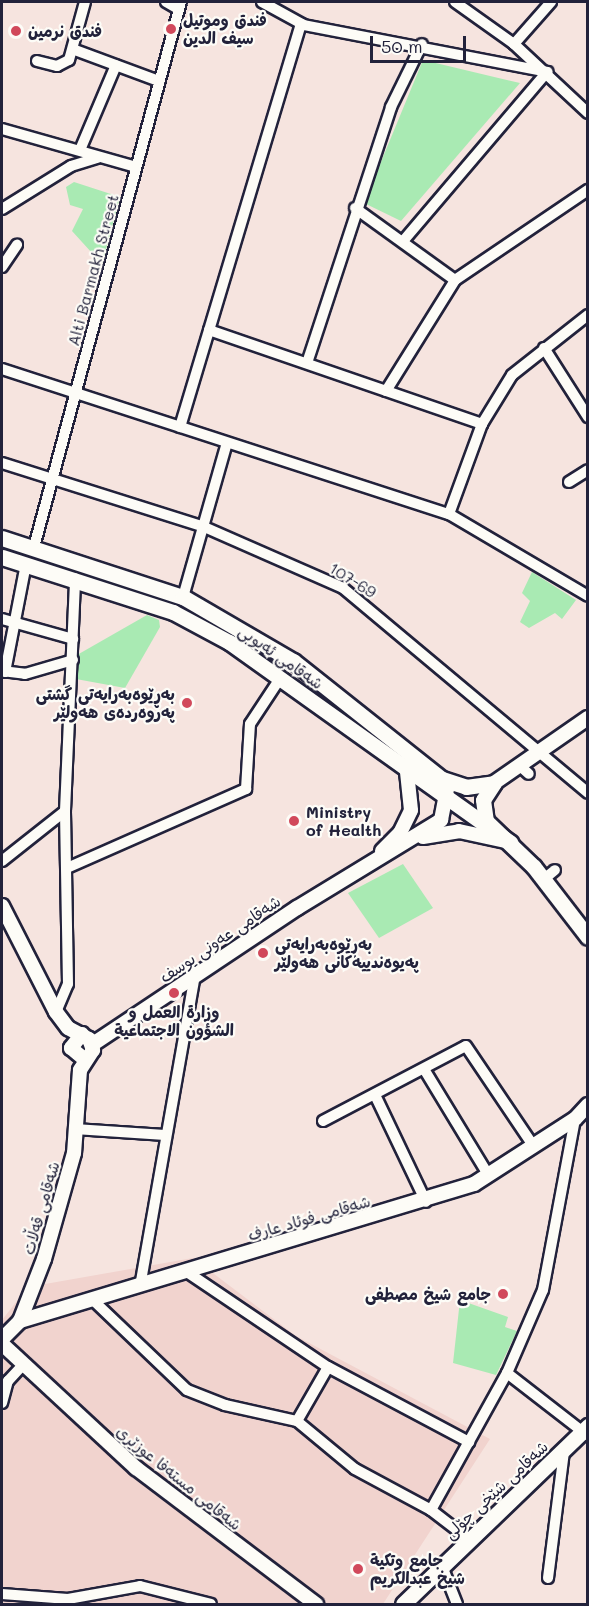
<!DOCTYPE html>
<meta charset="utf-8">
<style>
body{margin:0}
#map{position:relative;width:589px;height:1606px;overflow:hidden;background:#f6e4df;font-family:Mali,"Playpen Sans Arabic",sans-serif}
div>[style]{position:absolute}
.built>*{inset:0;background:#f1d3ce}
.green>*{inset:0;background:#a9eab3}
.roads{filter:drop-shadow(2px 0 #22223b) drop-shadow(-2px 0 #22223b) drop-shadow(0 2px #22223b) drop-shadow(0 -2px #22223b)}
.minor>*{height:10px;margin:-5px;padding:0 5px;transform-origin:5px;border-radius:5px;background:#fdfcf7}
.secondary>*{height:14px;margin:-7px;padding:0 7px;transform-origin:7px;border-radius:7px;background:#fdfcf7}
.primary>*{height:15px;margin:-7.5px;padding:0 7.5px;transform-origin:7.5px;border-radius:7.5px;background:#fdfcf7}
.dots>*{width:16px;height:16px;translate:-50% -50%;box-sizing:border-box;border:3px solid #fdfcf7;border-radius:50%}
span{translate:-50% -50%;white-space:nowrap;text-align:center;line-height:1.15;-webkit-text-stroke:4.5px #fdfcf7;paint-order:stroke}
.poi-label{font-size:16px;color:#22223b;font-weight:700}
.left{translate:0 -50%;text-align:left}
.right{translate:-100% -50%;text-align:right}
.street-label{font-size:16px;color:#22223b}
.frame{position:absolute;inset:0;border:3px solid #22223b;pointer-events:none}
.scale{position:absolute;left:370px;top:36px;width:96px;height:27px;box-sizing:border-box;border:3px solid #22223b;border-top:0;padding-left:8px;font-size:18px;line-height:21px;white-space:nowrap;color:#22223b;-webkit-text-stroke:4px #fdfcf7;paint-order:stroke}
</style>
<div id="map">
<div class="built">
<div style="clip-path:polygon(193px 1258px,296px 1336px,490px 1439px,383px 1604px,2px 1604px,2px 1320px,28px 1287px)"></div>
</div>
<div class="green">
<div style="clip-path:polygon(423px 60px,520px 83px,401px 221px,364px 203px)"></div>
<div style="clip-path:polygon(74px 182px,120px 197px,102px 264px,72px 231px,83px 209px,70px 205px,66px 187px)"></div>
<div style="clip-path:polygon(532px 572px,576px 600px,562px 619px,555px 613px,529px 628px,520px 622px,530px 601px,522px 593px)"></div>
<div style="clip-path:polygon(147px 615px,159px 620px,160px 627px,125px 688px,76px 679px,77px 655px)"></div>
<div style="clip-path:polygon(403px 864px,433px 908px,379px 938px,348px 893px)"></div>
<div style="clip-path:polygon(460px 1300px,508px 1317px,505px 1327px,517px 1331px,496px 1375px,453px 1363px)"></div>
</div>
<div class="roads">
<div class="minor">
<div style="left:166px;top:2px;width:14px;rotate:30deg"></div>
<div style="left:262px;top:2px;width:48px;rotate:28.7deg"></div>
<div style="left:304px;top:25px;width:248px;rotate:10.9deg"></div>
<div style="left:547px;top:72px;width:221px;rotate:130.4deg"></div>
<div style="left:455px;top:2px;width:72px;rotate:35.4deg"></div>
<div style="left:514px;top:44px;width:101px;rotate:43deg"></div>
<div style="left:514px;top:44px;width:56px;rotate:-48.6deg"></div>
<div style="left:75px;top:50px;width:90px;rotate:20.3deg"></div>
<div style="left:37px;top:61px;width:21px;rotate:14deg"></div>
<div style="left:57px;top:66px;width:13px;rotate:-27deg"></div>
<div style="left:69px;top:60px;width:60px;rotate:-74.6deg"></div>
<div style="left:2px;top:129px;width:139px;rotate:15.8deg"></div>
<div style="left:80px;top:150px;width:92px;rotate:-67deg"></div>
<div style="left:355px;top:208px;width:123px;rotate:35.8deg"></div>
<div style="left:2px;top:209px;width:81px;rotate:-31.9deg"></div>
<div style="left:71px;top:166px;width:28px;rotate:-17deg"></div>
<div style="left:2px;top:267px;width:27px;rotate:-56deg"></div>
<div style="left:209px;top:330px;width:289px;rotate:19deg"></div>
<div style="left:544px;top:348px;width:82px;rotate:57.5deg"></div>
<div style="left:307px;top:363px;width:269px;rotate:-71.8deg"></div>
<div style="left:391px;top:107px;width:70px;rotate:-63.8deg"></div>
<div style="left:2px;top:369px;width:470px;rotate:18deg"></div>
<div style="left:449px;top:514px;width:161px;rotate:30.5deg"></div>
<div style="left:386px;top:391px;width:131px;rotate:-58.1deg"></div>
<div style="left:455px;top:280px;width:161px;rotate:-34.1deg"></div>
<div style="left:180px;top:427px;width:421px;rotate:-73.3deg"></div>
<div style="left:2px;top:463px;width:210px;rotate:17.5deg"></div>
<div style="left:202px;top:526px;width:154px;rotate:23.7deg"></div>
<div style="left:343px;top:588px;width:319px;rotate:39.9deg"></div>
<div style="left:569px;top:482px;width:22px;rotate:-32deg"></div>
<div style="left:449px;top:514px;width:96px;rotate:-69.9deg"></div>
<div style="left:482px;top:424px;width:57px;rotate:-58.5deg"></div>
<div style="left:512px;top:375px;width:97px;rotate:-38.3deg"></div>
<div style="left:34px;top:547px;width:564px;rotate:-74.91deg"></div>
<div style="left:183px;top:597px;width:160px;rotate:-74.1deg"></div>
<div style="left:2px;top:619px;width:74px;rotate:15.7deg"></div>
<div style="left:2px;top:671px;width:23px;rotate:7deg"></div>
<div style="left:25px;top:674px;width:50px;rotate:-16.3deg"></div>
<div style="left:5px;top:672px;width:110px;rotate:-79deg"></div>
<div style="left:519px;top:765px;width:13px;rotate:42deg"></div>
<div style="left:2px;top:861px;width:80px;rotate:-38.4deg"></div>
<div style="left:67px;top:868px;width:196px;rotate:-23.8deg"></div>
<div style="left:246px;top:789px;width:65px;rotate:-86.5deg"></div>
<div style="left:250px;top:724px;width:56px;rotate:-56.6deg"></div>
<div style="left:544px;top:879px;width:14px;rotate:-39deg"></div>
<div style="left:56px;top:1012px;width:30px;rotate:-67deg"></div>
<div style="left:68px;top:984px;width:173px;rotate:-91deg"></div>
<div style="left:65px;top:811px;width:233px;rotate:-87.5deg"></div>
<div style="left:424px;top:1069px;width:125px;rotate:58.7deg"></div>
<div style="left:376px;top:1097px;width:116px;rotate:64.5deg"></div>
<div style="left:323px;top:1121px;width:161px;rotate:-27.7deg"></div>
<div style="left:466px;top:1046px;width:122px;rotate:56deg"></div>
<div style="left:76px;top:1129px;width:88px;rotate:3.9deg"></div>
<div style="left:184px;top:1270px;width:174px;rotate:34deg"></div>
<div style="left:328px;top:1367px;width:160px;rotate:28deg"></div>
<div style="left:141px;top:1281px;width:310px;rotate:-80deg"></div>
<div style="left:96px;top:1303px;width:126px;rotate:43.7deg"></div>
<div style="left:187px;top:1390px;width:41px;rotate:21.5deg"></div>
<div style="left:225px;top:1405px;width:74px;rotate:12.5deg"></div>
<div style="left:297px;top:1421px;width:75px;rotate:39.6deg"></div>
<div style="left:355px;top:1469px;width:86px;rotate:28.3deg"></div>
<div style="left:431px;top:1510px;width:49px;rotate:37.6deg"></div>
<div style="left:507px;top:1373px;width:101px;rotate:37.8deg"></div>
<div style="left:2px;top:1403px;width:23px;rotate:-75deg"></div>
<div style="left:8px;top:1381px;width:23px;rotate:-47deg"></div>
<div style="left:297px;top:1421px;width:62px;rotate:-60.1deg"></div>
<div style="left:431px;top:1510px;width:157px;rotate:-61deg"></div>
<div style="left:507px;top:1373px;width:90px;rotate:-66.6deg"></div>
<div style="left:543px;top:1290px;width:174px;rotate:-79.4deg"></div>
<div style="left:442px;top:1566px;width:41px;rotate:68.5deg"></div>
<div style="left:548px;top:1578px;width:128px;rotate:-82.8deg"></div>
<div style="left:2px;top:1594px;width:66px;rotate:4.3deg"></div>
<div style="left:68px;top:1599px;width:73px;rotate:-10.2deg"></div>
<div style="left:140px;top:1586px;width:73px;rotate:14.2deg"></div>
</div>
<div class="secondary">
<div style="left:494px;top:783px;width:114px;rotate:-34.7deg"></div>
<div style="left:423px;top:837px;width:36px;rotate:-9deg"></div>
<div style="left:459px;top:831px;width:52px;rotate:12.2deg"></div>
<div style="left:382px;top:851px;width:25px;rotate:-45deg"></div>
<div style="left:400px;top:833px;width:25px;rotate:-64deg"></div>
<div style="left:411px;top:810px;width:39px;rotate:-96deg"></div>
<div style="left:2px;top:906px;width:119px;rotate:63deg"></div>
<div style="left:56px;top:1012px;width:20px;rotate:53deg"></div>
<div style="left:68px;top:1028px;width:24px;rotate:28deg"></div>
<div style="left:89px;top:1039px;width:12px;rotate:70deg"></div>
<div style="left:93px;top:1050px;width:24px;rotate:123deg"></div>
<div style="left:80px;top:1070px;width:83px;rotate:94.1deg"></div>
<div style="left:74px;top:1153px;width:110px;rotate:105.8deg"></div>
<div style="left:44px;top:1259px;width:66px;rotate:111.2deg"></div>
<div style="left:20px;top:1321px;width:25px;rotate:135deg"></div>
<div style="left:82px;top:1034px;width:18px;rotate:128deg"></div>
<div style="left:71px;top:1048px;width:17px;rotate:40deg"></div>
<div style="left:93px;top:1044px;width:245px;rotate:-33.7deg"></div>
<div style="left:297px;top:908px;width:169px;rotate:-31.4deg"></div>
<div style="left:441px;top:820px;width:32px;rotate:-79deg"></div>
<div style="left:20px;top:1321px;width:474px;rotate:-16.8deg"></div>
<div style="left:474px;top:1184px;width:120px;rotate:-32.8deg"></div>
<div style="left:575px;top:1119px;width:19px;rotate:-47deg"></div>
<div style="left:2px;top:1344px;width:183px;rotate:42.8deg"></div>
<div style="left:136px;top:1468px;width:226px;rotate:37.1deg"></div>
</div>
<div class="primary">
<div style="left:2px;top:538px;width:190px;rotate:18.1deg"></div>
<div style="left:183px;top:597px;width:127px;rotate:30.2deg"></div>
<div style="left:293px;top:661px;width:190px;rotate:38.4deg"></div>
<div style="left:442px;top:779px;width:25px;rotate:18deg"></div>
<div style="left:466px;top:787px;width:28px;rotate:-8deg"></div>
<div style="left:2px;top:557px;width:180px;rotate:17.8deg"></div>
<div style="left:173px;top:612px;width:64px;rotate:28.2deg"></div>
<div style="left:229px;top:642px;width:346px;rotate:35.5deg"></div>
<div style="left:494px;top:783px;width:20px;rotate:123deg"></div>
<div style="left:483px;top:800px;width:21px;rotate:82deg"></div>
<div style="left:486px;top:821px;width:66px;rotate:43.8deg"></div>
<div style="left:534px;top:867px;width:88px;rotate:52.4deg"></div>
<div style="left:403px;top:1604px;width:257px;rotate:-43.9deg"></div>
</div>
</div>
<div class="dots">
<div style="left:171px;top:29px;background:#d1495b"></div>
<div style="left:16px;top:31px;background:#d1495b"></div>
<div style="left:187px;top:703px;background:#d1495b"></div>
<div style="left:294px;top:821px;background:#d1495b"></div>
<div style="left:263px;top:953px;background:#d1495b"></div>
<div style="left:174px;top:993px;background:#d1495b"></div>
<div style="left:503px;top:1294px;background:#d1495b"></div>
<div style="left:358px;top:1569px;background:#d1495b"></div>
</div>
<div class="poi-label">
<span class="left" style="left:183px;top:29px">فندق وموتيل<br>سيف الدين</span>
<span class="left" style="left:28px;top:31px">فندق نرمين</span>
<span class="right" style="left:175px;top:703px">بەڕێوەبەرایەتی گشتی<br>پەروەردەی هەولێر</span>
<span class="left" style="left:306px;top:821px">Ministry<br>of Health</span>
<span class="left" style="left:275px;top:953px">بەڕێوەبەرایەتی<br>پەیوەندییەکانی هەولێر</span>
<span style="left:174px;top:1021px">وزارة العمل و<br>الشؤون الاجتماعية</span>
<span class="right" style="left:491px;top:1294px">جامع شيخ مصطفى</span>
<span class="left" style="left:370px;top:1569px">جامع وتكية<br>شيخ عبدالكريم</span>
</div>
<div class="street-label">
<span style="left:93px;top:270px;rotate:-75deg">Alti Barmakh Street</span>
<span style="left:353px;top:580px;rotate:32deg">107-69</span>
<span style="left:281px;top:657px;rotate:35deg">شەقامی ئەیوبی</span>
<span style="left:220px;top:939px;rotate:-34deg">شەقامی عەونی یوسف</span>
<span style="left:41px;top:1208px;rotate:-74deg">شەقامی قەڵات</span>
<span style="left:309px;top:1218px;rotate:-16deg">شەقامی فوئاد عارف</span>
<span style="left:179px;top:1478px;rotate:39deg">شەقامی مستەفا عوزێری</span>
<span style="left:496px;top:1490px;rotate:-43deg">شەقامی شێخی چۆلی</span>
</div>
<div class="frame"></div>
<div class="scale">50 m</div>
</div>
